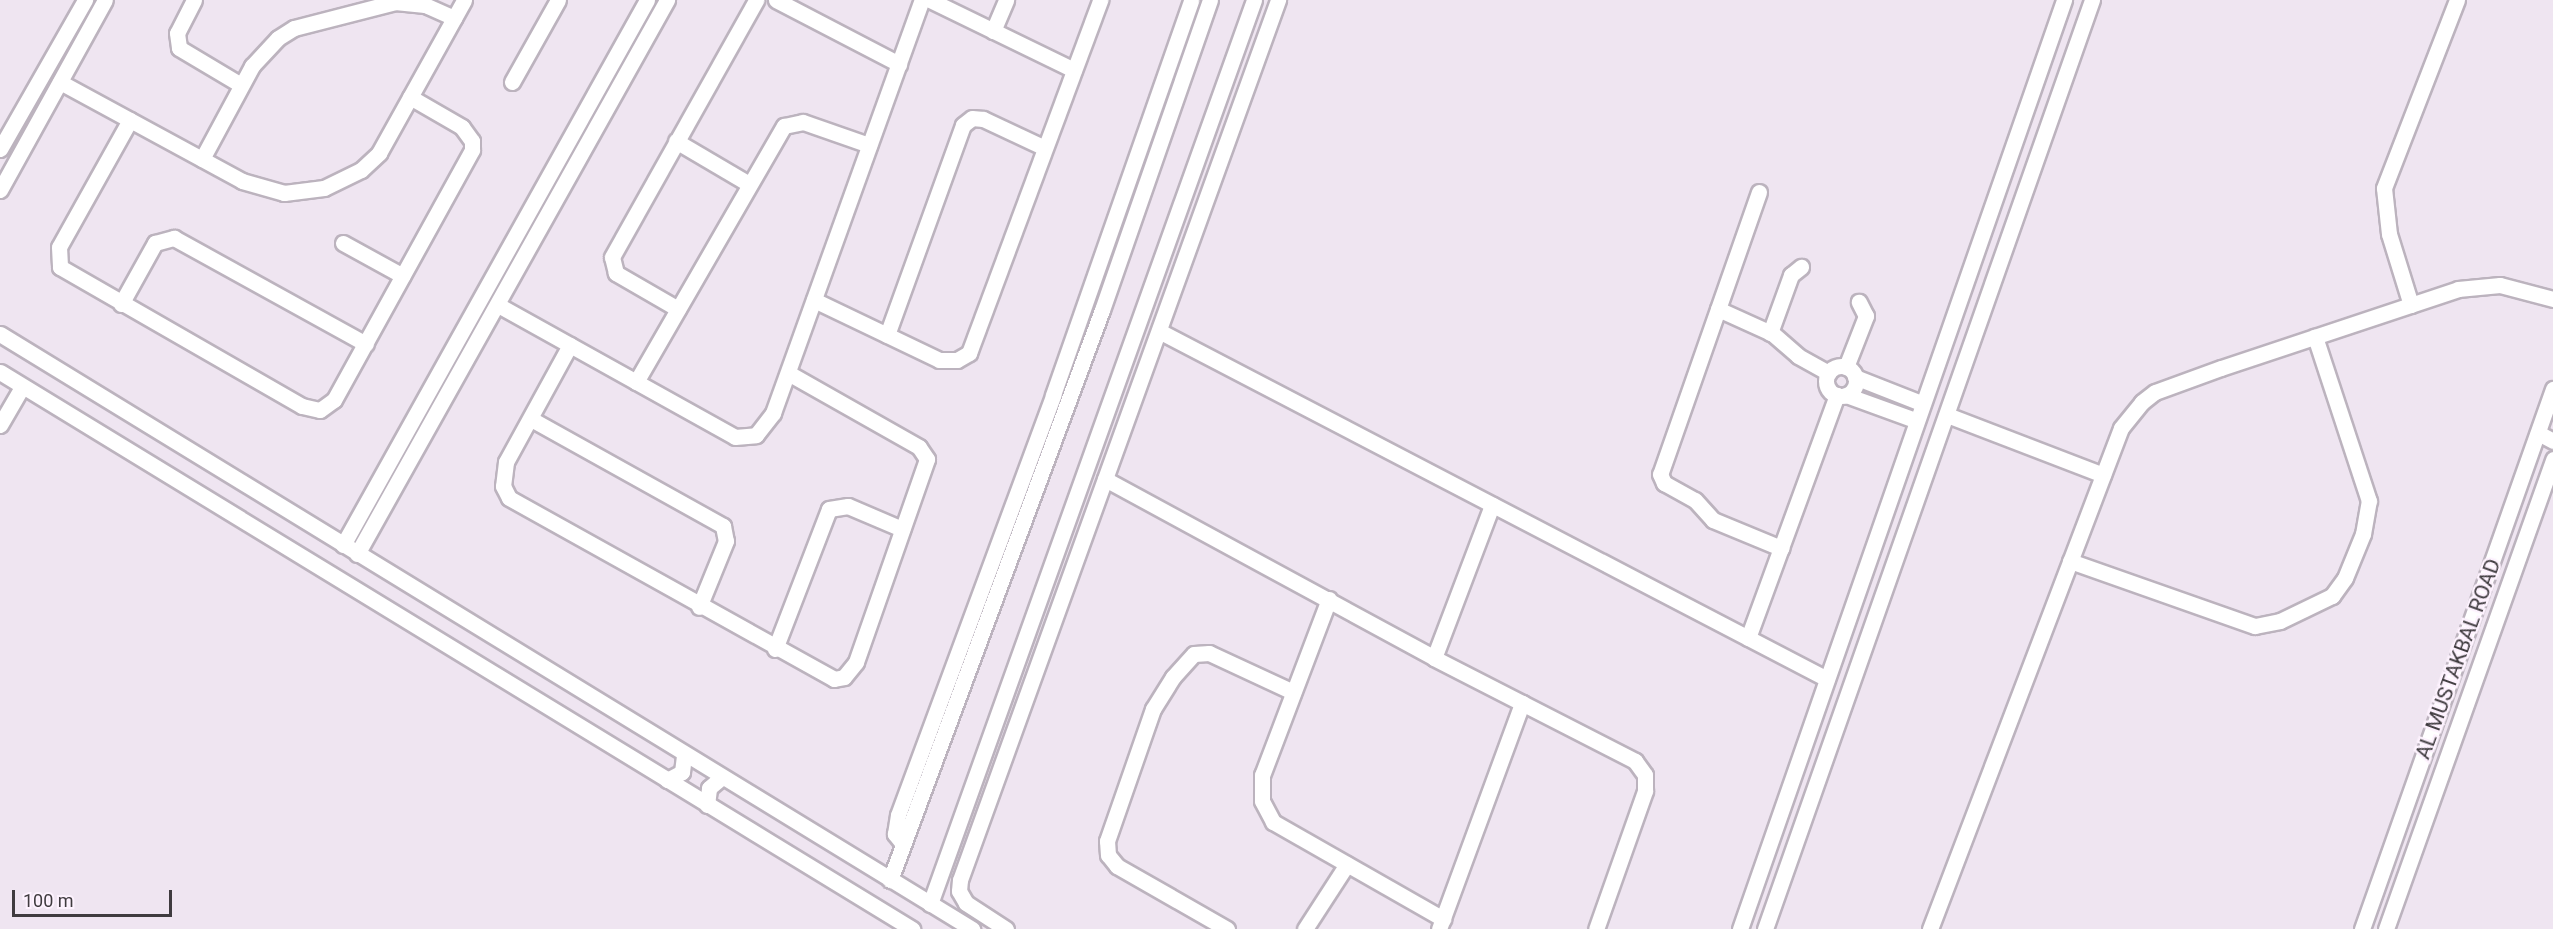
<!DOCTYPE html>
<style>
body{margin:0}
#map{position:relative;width:2553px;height:929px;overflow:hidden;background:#efe5f1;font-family:Roboto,sans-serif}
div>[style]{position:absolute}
.roads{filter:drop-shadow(2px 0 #bcb3be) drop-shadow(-2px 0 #bcb3be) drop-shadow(0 2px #bcb3be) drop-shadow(0 -2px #bcb3be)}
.minor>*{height:15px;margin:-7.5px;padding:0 7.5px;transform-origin:7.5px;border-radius:7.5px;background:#fff}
.minor>.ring{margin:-7.5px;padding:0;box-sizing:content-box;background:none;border:15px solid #fff;border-radius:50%}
span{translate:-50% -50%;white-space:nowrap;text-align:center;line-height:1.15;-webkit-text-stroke:5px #fdf2fe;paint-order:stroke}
.street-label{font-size:21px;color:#3f3b3f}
.scale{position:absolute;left:12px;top:890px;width:160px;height:27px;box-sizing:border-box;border:3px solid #3f3b3f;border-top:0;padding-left:8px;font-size:18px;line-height:21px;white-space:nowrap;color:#3f3b3f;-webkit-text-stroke:4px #fdf2fe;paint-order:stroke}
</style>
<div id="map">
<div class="roads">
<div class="minor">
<div style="left:194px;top:0;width:37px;rotate:117deg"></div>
<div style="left:177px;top:33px;width:15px;rotate:82deg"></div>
<div style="left:179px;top:48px;width:72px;rotate:30.8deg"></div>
<div style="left:776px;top:0;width:139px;rotate:27.5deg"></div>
<div style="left:930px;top:0;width:160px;rotate:25.9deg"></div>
<div style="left:993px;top:31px;width:34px;rotate:-67deg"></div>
<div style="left:60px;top:82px;width:207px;rotate:28.5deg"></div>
<div style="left:242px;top:181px;width:44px;rotate:15.9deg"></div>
<div style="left:284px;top:193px;width:40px;rotate:-7.1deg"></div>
<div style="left:324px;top:188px;width:41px;rotate:-25.9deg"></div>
<div style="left:361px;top:170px;width:25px;rotate:-43deg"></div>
<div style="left:379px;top:153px;width:175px;rotate:-60.9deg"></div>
<div style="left:512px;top:82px;width:94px;rotate:-60.7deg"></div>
<div style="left:130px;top:120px;width:145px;rotate:119.2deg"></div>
<div style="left:59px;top:247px;width:20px;rotate:87deg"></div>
<div style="left:60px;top:267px;width:279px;rotate:29.9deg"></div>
<div style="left:302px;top:406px;width:18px;rotate:13deg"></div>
<div style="left:320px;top:410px;width:17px;rotate:-36deg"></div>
<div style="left:334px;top:400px;width:286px;rotate:-61.1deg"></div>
<div style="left:472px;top:150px;width:9px;rotate:-90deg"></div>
<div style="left:472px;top:141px;width:17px;rotate:-126deg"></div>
<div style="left:462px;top:127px;width:60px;rotate:-150deg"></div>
<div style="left:676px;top:141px;width:85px;rotate:30.5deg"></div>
<div style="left:0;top:149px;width:172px;rotate:-60.3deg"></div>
<div style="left:202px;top:159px;width:106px;rotate:-61.7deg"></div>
<div style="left:252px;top:66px;width:38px;rotate:-47deg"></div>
<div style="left:278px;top:38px;width:19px;rotate:-32deg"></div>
<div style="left:294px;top:28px;width:104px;rotate:-14.4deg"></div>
<div style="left:395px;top:2px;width:30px;rotate:6deg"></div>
<div style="left:425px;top:5px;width:32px;rotate:24deg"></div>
<div style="left:0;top:190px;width:217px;rotate:-61.1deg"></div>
<div style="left:1759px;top:192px;width:299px;rotate:109.3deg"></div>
<div style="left:1660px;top:474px;width:10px;rotate:66deg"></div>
<div style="left:1664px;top:483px;width:35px;rotate:29deg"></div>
<div style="left:1695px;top:500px;width:27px;rotate:48deg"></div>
<div style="left:1713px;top:520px;width:74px;rotate:22.4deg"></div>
<div style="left:343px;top:243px;width:68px;rotate:28.8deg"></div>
<div style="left:814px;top:300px;width:139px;rotate:25.6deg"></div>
<div style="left:939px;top:360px;width:18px"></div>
<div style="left:957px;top:360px;width:14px;rotate:-30deg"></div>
<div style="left:969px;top:353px;width:377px;rotate:-69.6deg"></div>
<div style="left:121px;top:304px;width:70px;rotate:-60.9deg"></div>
<div style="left:155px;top:243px;width:20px;rotate:-15deg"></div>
<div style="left:174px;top:238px;width:219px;rotate:28.9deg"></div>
<div style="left:498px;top:305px;width:271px;rotate:29.1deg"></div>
<div style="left:735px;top:437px;width:21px;rotate:-5deg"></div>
<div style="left:756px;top:435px;width:28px;rotate:-52deg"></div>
<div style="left:773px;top:413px;width:439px;rotate:-70.2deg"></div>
<div style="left:2411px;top:305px;width:74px;rotate:-107.2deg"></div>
<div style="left:2389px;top:234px;width:46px;rotate:-96.2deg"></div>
<div style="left:2384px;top:188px;width:202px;rotate:-68.8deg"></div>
<div style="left:678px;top:309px;width:72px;rotate:-149.9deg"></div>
<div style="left:616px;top:273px;width:16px;rotate:-104deg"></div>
<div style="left:612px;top:257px;width:295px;rotate:-60.7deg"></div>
<div style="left:1718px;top:309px;width:60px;rotate:24.4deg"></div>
<div style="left:1773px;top:334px;width:33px;rotate:41deg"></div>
<div style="left:1798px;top:356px;width:35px;rotate:29deg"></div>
<div style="left:1159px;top:331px;width:753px;rotate:27.52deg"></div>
<div style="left:1770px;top:333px;width:62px;rotate:-70.1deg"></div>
<div style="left:1791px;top:275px;width:13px;rotate:-39deg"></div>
<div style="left:0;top:334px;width:1140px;rotate:31.47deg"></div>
<div style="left:887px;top:335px;width:223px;rotate:-70.1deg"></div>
<div style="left:963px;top:125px;width:11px;rotate:-38deg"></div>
<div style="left:972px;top:118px;width:11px;rotate:5deg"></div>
<div style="left:983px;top:119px;width:68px;rotate:25.1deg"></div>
<div style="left:570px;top:345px;width:133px;rotate:118.7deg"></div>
<div style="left:506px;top:462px;width:24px;rotate:97deg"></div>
<div style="left:503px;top:486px;width:13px;rotate:63deg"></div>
<div style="left:509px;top:498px;width:372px;rotate:29.1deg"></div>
<div style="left:834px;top:679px;width:10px;rotate:-11deg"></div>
<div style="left:844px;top:677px;width:19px;rotate:-51deg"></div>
<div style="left:856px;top:662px;width:215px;rotate:-70.7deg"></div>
<div style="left:927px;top:459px;width:14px;rotate:-124deg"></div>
<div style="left:919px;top:447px;width:150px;rotate:-150.5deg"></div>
<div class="ring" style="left:1826px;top:366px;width:15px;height:15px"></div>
<div style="left:1846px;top:367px;width:55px;rotate:-68.6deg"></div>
<div style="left:1866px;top:316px;width:16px;rotate:-117deg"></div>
<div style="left:0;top:372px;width:1069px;rotate:31.41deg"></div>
<div style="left:1855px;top:377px;width:71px;rotate:21.5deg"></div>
<div style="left:636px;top:382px;width:296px;rotate:-60deg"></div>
<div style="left:784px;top:126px;width:19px;rotate:-12deg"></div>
<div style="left:803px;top:122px;width:70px;rotate:19.2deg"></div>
<div style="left:1846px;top:395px;width:73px;rotate:19.9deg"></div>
<div style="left:1947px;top:415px;width:167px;rotate:21deg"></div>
<div style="left:531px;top:419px;width:220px;rotate:29.1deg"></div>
<div style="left:723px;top:526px;width:15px;rotate:79deg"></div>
<div style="left:726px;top:541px;width:71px;rotate:112.2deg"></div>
<div style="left:0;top:425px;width:44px;rotate:-59.9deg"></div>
<div style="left:2538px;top:433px;width:17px;rotate:28deg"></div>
<div style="left:1105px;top:479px;width:375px;rotate:28.5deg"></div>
<div style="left:1434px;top:658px;width:226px;rotate:27.1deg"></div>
<div style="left:1635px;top:761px;width:17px;rotate:54deg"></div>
<div style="left:1645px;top:775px;width:16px;rotate:90deg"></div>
<div style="left:1645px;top:791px;width:146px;rotate:109.5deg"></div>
<div style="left:343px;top:545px;width:624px;rotate:-60.85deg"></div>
<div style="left:357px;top:554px;width:635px;rotate:-60.77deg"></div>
<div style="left:2070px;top:561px;width:196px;rotate:19.4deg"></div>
<div style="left:2255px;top:626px;width:25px;rotate:-11deg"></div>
<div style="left:2280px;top:621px;width:58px;rotate:-25.7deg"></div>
<div style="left:2332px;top:596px;width:22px;rotate:-54deg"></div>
<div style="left:2345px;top:578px;width:48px;rotate:-67.8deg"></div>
<div style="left:2363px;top:534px;width:34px;rotate:-80deg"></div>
<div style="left:2369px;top:501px;width:173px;rotate:-108.2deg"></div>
<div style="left:1329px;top:599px;width:188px;rotate:110.8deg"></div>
<div style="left:1262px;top:775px;width:26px;rotate:90deg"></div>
<div style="left:1262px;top:801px;width:24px;rotate:62deg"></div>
<div style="left:1273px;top:822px;width:196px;rotate:29.7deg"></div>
<div style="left:1748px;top:638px;width:259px;rotate:-69.9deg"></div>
<div style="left:775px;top:649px;width:150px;rotate:-68.9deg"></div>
<div style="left:829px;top:509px;width:19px;rotate:-9deg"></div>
<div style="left:848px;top:506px;width:59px;rotate:23.1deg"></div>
<div style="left:1434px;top:658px;width:164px;rotate:-69.2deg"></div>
<div style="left:667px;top:780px;width:17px;rotate:-28deg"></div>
<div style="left:682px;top:772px;width:17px;rotate:-83deg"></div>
<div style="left:707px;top:805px;width:17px;rotate:-83deg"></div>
<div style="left:709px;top:788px;width:17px;rotate:-40deg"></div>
<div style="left:903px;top:844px;width:13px;rotate:-129deg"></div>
<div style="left:895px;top:834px;width:19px;rotate:-81deg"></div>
<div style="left:898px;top:815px;width:448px;rotate:-69.7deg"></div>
<div style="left:1053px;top:395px;width:418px;rotate:-70.7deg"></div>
<div style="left:890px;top:880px;width:608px;rotate:-69.6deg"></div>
<div style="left:1102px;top:310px;width:328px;rotate:-70.8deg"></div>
<div style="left:930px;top:904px;width:960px;rotate:-70.28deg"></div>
<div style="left:1006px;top:929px;width:48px;rotate:-147deg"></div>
<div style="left:966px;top:903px;width:14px;rotate:-120deg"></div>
<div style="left:959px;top:891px;width:11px;rotate:-85deg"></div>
<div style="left:960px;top:880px;width:936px;rotate:-70.13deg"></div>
<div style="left:1227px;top:929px;width:127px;rotate:-150.2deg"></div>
<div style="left:1117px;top:866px;width:14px;rotate:-129deg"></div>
<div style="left:1108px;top:855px;width:14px;rotate:-94deg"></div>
<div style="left:1107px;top:841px;width:140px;rotate:-70.8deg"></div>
<div style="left:1153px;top:709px;width:38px;rotate:-58deg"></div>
<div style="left:1173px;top:677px;width:31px;rotate:-48deg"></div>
<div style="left:1194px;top:654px;width:15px;rotate:-4deg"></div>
<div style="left:1209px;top:653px;width:93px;rotate:24.9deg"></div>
<div style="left:1305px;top:929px;width:77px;rotate:-57.1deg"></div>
<div style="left:1439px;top:929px;width:241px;rotate:-69.8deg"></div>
<div style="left:1740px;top:929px;width:984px;rotate:-70.77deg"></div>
<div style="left:1765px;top:929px;width:985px;rotate:-70.61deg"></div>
<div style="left:1930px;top:929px;width:536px;rotate:-69.13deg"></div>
<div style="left:2121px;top:428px;width:33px;rotate:-51deg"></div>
<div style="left:2142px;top:402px;width:16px;rotate:-38deg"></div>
<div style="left:2155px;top:392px;width:70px;rotate:-20deg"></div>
<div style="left:2221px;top:368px;width:250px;rotate:-18.4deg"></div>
<div style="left:2458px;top:289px;width:42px;rotate:-5.4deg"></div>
<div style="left:2500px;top:285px;width:55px;rotate:14.8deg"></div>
<div style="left:2362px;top:929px;width:573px;rotate:-70.52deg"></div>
<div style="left:2386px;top:929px;width:499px;rotate:-70.4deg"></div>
</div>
</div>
<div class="street-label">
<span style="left:2458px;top:659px;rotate:-70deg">AL MUSTAKBAL ROAD</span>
</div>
<div class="scale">100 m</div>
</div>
